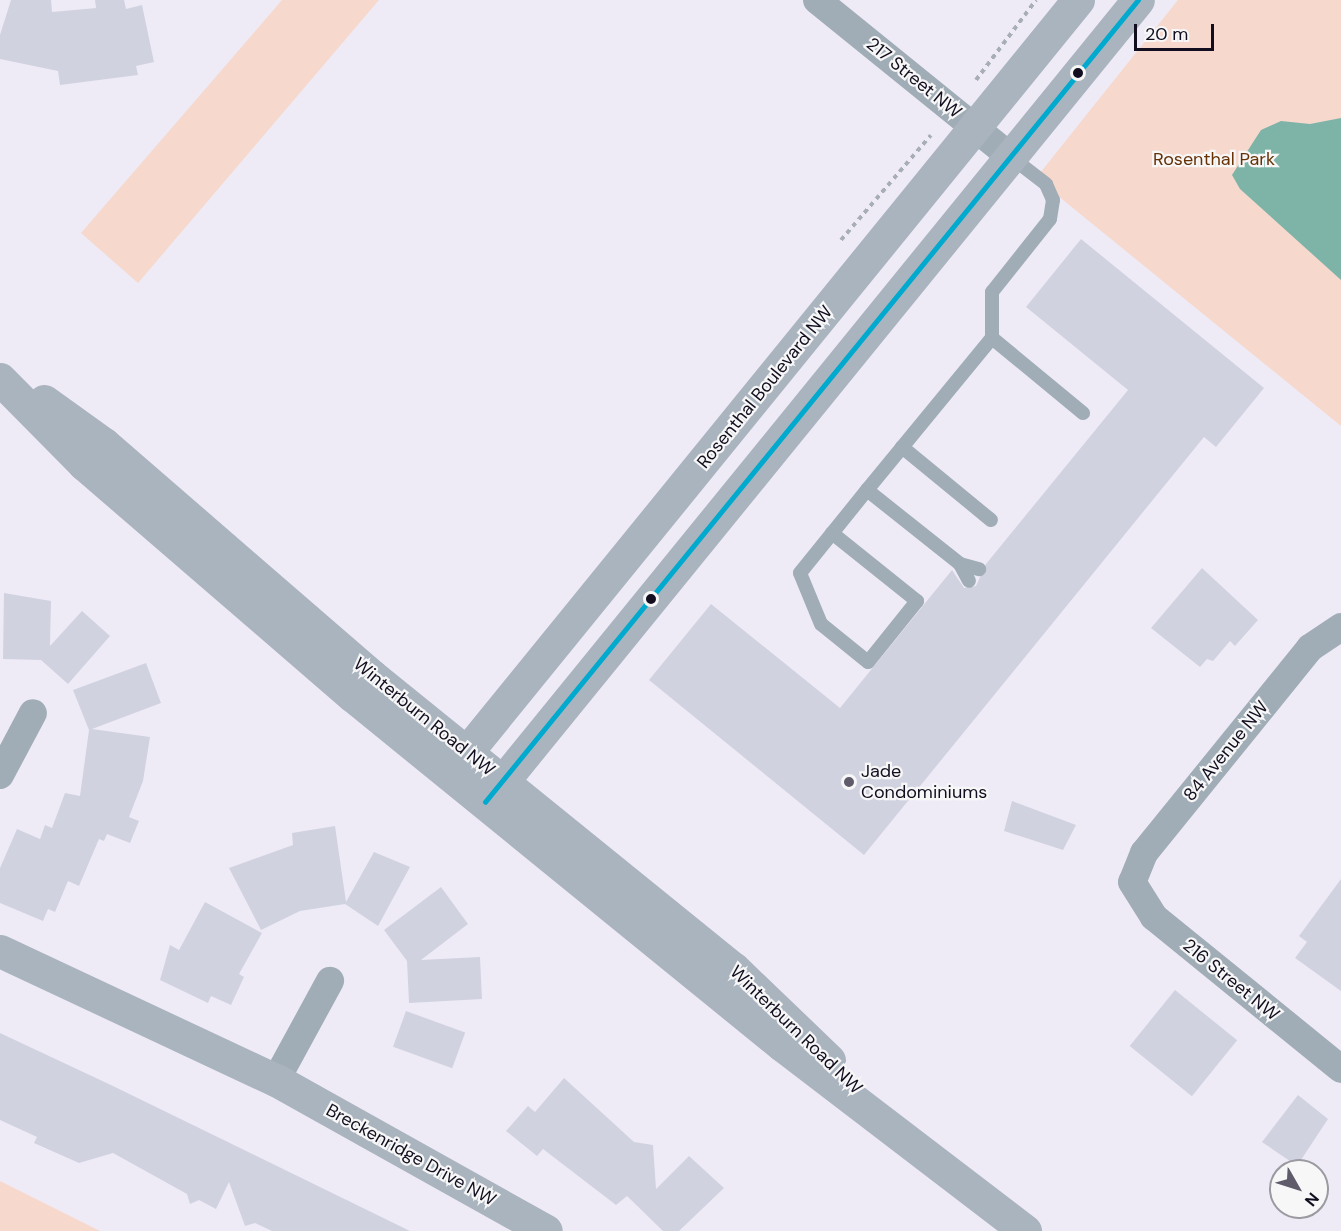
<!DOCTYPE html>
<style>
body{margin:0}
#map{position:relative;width:1341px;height:1231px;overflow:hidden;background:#eeebf6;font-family:"DM Sans",sans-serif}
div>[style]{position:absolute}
.green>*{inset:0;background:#f6d8cc}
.water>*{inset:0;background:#7eb4a8}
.building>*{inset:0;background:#d1d2e0;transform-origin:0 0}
.path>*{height:4px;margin-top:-2px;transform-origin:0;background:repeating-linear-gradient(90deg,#a8aeb6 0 4.5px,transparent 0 9px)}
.lane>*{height:14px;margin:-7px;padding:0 7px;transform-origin:7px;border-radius:7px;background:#a1adb6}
.street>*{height:28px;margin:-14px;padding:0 14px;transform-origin:14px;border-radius:14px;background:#a1adb6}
.secondary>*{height:33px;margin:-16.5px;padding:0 16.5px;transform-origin:16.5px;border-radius:16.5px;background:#aab4bf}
.bus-1>*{height:4.5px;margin:-2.25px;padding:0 2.25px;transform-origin:2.25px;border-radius:2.25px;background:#00a9ce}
.dots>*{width:16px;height:16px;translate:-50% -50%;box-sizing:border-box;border:3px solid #f7f7f7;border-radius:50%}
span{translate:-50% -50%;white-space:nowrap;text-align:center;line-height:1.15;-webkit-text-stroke:4.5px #f7f7f7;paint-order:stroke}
.street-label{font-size:18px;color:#120e1f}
.park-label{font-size:18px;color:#663105}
.poi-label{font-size:18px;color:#120e1f}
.left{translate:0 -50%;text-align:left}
.north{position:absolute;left:1269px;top:1159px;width:60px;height:60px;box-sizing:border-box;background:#f7f7f7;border:2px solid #9b9aa1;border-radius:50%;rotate:129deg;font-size:16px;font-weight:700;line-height:24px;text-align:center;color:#120e1f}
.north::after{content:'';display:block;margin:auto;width:21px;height:27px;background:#5f5b6a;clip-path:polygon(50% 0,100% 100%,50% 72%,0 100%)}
.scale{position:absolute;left:1134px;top:24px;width:80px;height:27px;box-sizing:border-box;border:3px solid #120e1f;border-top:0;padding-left:8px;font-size:18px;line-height:21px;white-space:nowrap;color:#120e1f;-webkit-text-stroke:4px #f7f7f7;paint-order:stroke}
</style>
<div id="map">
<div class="green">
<div style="clip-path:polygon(282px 0,379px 0,138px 283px,81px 233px)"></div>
<div style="clip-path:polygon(1178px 0,1341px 0,1341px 426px,1036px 178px)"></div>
<div style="clip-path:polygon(0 1181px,100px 1231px,0 1231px)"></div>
</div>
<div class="water">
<div style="clip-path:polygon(1341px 118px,1341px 280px,1240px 189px,1232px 175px,1261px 130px,1281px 121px,1310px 124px)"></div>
</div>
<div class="building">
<div style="clip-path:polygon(11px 0,51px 0,52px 12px,96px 8px,95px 0,124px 0,126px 9px,142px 5px,154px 62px,136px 66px,138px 75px,60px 85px,58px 71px,0 59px,0 35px)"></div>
<div style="clip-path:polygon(1081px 239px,1264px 388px,1216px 447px,1204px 437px,864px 855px,649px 680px,711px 604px,840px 708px,952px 570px,964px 588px,976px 586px,986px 564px,1128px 390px,1026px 307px)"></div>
<div style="clip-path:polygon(1202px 568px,1258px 620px,1235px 646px,1230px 641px,1213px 661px,1207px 659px,1200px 667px,1151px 628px)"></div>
<div style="clip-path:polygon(4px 593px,51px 601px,50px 646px,82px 611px,110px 636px,68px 684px,41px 660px,3px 659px)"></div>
<div style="clip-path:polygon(146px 663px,161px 703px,92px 729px,150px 737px,143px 781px,129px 817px,139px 821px,130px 843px,107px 834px,104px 841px,99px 839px,79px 886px,68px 881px,55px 912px,48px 909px,43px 921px,0 903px,0 868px,17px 829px,40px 839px,45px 825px,52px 828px,65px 793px,80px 796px,89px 730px,73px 690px)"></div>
<div style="clip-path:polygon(1012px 801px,1076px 825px,1063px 850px,1004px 831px)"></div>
<div style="clip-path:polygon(335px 826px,346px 902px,374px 852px,410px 867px,378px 926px,345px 904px,300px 911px,261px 930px,229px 868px,293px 845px,292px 833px)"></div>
<div style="clip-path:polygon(1341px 879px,1341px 991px,1295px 958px,1307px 942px,1299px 936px)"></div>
<div style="clip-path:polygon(441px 887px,468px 924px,421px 960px,480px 957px,482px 999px,409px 1003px,407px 961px,384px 930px)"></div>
<div style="clip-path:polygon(205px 902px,262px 933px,239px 974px,244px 977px,231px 1005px,211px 996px,208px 1003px,160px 980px,170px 945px,179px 950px)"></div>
<div style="left:1175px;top:990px;width:80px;height:72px;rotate:39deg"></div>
<div style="left:406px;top:1011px;width:63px;height:38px;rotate:20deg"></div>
<div style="clip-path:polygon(0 1033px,113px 1086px,410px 1231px,272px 1231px,255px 1223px,245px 1226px,229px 1182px,216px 1209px,199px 1200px,190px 1204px,187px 1194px,113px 1153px,79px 1163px,34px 1143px,37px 1137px,0 1120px)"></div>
<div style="clip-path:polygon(564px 1078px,634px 1142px,653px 1145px,656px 1189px,689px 1156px,724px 1188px,679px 1231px,663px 1231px,627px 1196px,616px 1205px,543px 1149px,537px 1156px,506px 1131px,528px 1106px,535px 1112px)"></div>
<div style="clip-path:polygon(1298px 1095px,1328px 1119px,1297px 1166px,1262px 1142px)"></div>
</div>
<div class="path">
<div style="left:976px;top:80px;width:100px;rotate:-53.1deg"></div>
<div style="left:841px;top:240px;width:138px;rotate:-49.4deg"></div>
</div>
<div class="lane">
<div style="left:992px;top:338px;width:118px;rotate:39.5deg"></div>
<div style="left:902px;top:447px;width:115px;rotate:39.4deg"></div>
<div style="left:867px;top:490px;width:119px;rotate:38.5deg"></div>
<div style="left:960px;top:564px;width:20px;rotate:15deg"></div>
<div style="left:832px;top:533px;width:109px;rotate:38.7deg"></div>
<div style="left:917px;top:601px;width:78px;rotate:128.8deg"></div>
<div style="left:868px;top:662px;width:60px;rotate:-141deg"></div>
<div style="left:821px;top:624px;width:55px;rotate:-112.4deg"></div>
<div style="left:800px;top:573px;width:107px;rotate:-51.1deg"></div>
<div style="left:867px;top:490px;width:197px;rotate:-50.6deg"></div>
<div style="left:992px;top:338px;width:46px;rotate:-90deg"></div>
<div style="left:992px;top:292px;width:93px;rotate:-51.5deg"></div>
<div style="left:1050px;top:219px;width:19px;rotate:-81deg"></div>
<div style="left:1053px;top:200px;width:17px;rotate:-114deg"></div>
<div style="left:1046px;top:184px;width:44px;rotate:-142.4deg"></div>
<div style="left:960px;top:564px;width:19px;rotate:62deg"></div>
</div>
<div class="street">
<div style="left:817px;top:0;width:250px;rotate:39deg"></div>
<div style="left:1341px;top:627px;width:37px;rotate:146deg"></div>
<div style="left:1310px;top:648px;width:264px;rotate:129deg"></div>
<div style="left:1144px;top:853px;width:31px;rotate:112deg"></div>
<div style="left:1132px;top:882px;width:41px;rotate:57.8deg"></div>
<div style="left:1154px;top:917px;width:241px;rotate:39.1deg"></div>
<div style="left:0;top:775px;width:70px;rotate:-62deg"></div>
<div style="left:276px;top:1080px;width:113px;rotate:-61.4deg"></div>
</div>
<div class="secondary">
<div style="left:0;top:379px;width:120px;rotate:45.3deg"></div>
<div style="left:84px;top:464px;width:355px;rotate:40.8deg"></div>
<div style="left:353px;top:696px;width:553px;rotate:39.13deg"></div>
<div style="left:782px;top:1045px;width:306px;rotate:37.4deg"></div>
<div style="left:44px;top:401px;width:74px;rotate:35.6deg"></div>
<div style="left:104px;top:444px;width:354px;rotate:40.9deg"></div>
<div style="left:372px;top:676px;width:464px;rotate:39deg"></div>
<div style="left:733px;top:968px;width:133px;rotate:43.8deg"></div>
<div style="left:453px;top:769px;width:991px;rotate:-50.9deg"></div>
<div style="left:490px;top:797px;width:1027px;rotate:-50.89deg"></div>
<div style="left:0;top:951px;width:305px;rotate:25.1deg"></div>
<div style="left:276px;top:1080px;width:309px;rotate:29.2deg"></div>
</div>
<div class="bus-1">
<div style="left:485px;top:802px;width:1034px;rotate:-50.85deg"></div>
</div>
<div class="dots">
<div style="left:1078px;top:73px;background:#120e1f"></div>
<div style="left:651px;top:599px;background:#120e1f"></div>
<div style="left:849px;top:782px;background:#5f5b6a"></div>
</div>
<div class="street-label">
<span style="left:914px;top:78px;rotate:39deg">217 Street NW</span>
<span style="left:765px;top:387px;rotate:-51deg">Rosenthal Boulevard NW</span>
<span style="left:424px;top:717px;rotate:39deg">Winterburn Road NW</span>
<span style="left:1226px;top:751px;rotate:-51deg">84 Avenue NW</span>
<span style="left:1231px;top:980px;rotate:39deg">216 Street NW</span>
<span style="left:796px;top:1030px;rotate:44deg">Winterburn Road NW</span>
<span style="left:411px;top:1155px;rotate:29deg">Breckenridge Drive NW</span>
</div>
<div class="park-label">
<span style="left:1214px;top:159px">Rosenthal Park</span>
</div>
<div class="poi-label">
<span class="left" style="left:861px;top:782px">Jade<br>Condominiums</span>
</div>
<div class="north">N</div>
<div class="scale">20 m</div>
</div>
